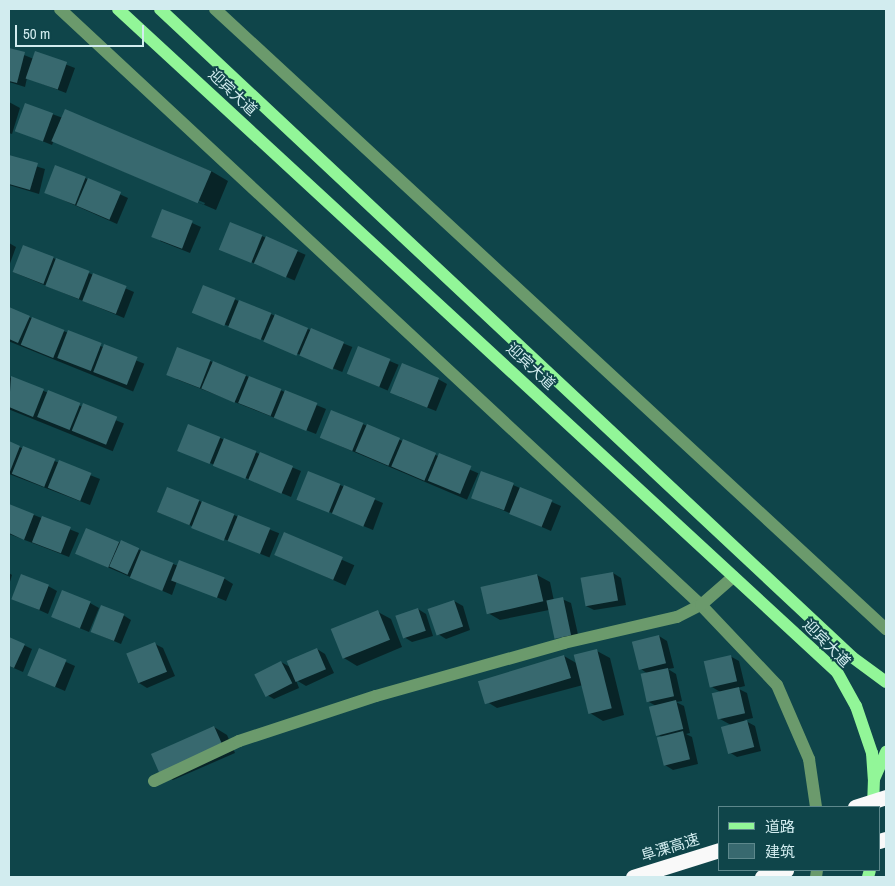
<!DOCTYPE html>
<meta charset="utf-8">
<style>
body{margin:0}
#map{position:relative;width:895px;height:886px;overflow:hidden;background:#0f454a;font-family:"Archivo Narrow","Noto Sans SC",sans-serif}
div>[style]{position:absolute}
.shadow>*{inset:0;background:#0007;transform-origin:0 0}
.building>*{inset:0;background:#38696f;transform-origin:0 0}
.minor>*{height:12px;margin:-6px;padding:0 6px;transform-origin:6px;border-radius:6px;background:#6b9a6c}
.major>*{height:12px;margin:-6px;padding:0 6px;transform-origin:6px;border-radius:6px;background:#92f698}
.highway>*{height:15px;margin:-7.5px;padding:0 7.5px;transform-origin:7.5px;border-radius:7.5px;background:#f9f9f9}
span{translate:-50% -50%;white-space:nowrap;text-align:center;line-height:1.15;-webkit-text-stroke:4px #0f454a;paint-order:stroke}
.street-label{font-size:15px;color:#d2ecef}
.frame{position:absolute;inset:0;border:10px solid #d2ecef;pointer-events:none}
.legend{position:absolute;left:718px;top:806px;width:162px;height:65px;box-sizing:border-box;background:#0f454a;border:1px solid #5d888c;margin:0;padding:6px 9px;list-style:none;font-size:15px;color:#d2ecef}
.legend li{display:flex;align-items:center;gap:10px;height:25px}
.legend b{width:25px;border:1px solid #5d888c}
.scale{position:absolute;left:15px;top:25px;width:129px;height:22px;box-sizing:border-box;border:2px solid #d2ecef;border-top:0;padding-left:6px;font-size:15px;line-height:18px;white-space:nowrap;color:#d2ecef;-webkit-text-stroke:4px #0f454a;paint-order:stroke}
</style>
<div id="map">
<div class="shadow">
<div style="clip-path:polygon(9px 49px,34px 59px,36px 53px,75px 68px,66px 93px,27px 78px,25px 87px,9px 82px)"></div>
<div style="clip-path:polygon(9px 102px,20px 108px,12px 134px,9px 133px)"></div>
<div style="clip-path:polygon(evenodd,52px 114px,211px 171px,228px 181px,216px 210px,54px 140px,52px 145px,17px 131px,52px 114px,70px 147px,205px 203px,204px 205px,70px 149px,70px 147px)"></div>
<div style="clip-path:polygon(9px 158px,45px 169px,39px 194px,9px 185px)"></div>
<div style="clip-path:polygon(85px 178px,128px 198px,117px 224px,45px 192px)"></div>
<div style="clip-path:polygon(163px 210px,201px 227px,190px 253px,160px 241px)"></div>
<div style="left:231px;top:223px;width:81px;height:28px;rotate:23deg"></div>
<div style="clip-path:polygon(9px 243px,16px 247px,9px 266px)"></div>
<div style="clip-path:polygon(53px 258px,134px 292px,124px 318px,13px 272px)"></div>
<div style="left:204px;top:287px;width:160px;height:27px;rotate:22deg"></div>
<div style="left:9px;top:309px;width:146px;height:30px;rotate:22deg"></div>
<div style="left:359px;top:348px;width:43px;height:28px;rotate:23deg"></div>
<div style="clip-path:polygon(210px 361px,326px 409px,316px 434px,176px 379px)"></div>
<div style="left:9px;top:377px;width:124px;height:30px;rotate:22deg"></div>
<div style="clip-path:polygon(438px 379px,447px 384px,436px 411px,400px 397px)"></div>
<div style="left:332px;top:411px;width:159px;height:29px;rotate:23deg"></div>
<div style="clip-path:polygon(220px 438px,301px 471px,291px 497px,179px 450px)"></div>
<div style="clip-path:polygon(9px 443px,100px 479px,90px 505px,9px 474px)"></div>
<div style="clip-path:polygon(340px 485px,383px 503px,373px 530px,298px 499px)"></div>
<div style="clip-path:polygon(513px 485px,561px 506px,551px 531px,472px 497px)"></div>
<div style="left:167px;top:488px;width:121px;height:26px;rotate:22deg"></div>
<div style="clip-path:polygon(9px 505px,79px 533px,69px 557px,9px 534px)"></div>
<div style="left:284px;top:534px;width:77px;height:22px;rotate:24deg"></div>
<div style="clip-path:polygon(121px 542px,178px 566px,179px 562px,225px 579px,233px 584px,226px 601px,177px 581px,172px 595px,77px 554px)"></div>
<div style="clip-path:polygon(9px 573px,12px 575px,9px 585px)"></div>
<div style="clip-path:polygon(613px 573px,621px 578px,626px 605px,594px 610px,586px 606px)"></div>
<div style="clip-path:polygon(537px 575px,550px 582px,554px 601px,562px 599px,571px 603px,579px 639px,564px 643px,549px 610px,500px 620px,488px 613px)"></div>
<div style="clip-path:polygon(48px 586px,57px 591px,48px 614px,12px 598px)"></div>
<div style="clip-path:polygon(454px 601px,463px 606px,470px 630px,446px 639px,438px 634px)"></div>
<div style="clip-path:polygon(90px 603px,99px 608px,89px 632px,53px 617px)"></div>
<div style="clip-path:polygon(418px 609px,426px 614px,433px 636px,412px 642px,404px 637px)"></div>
<div style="clip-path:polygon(378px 612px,391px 619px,402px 647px,357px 666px,344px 658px)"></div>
<div style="clip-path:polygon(123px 615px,131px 620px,121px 644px,92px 632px)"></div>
<div style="clip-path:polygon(659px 636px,667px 641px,674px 668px,668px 669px,676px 674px,682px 701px,676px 702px,684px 706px,690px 733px,686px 734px,692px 737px,698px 764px,673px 770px,665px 765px,662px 737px,657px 734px,656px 706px,649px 702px,648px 674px,641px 669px)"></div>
<div style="clip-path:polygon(9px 638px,32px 649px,23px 672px,9px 666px)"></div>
<div style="clip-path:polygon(155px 644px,163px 648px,175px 676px,147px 688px,139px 683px)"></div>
<div style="clip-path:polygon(317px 649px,325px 654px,334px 673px,306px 686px,296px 680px,299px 688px,274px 699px,265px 694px,281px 662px,292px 668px)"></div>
<div style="clip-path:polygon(39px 650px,75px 666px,65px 691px,37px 679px)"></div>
<div style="clip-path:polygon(597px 651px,610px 658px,624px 715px,603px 721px,590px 713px,583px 685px,497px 708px,484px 700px,564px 656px,578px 664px)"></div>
<div style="clip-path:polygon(730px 656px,739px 661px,745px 686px,737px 688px,747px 693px,753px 718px,744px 720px,755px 726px,761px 751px,737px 757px,729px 752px,731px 725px,720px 719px,722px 693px,712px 687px)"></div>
<div style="clip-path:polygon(214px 727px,227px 735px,235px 753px,173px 780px,160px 773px)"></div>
</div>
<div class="building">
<div style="clip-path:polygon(9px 48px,25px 52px,17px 83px,9px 81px)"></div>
<div style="left:35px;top:51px;width:34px;height:29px;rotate:19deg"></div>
<div style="left:25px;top:103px;width:30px;height:30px;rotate:20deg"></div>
<div style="left:65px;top:109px;width:159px;height:35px;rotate:23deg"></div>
<div style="clip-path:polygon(9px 155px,38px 163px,30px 190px,9px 184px)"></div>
<div style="left:55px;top:165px;width:33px;height:30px;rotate:21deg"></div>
<div style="left:88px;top:178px;width:36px;height:30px;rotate:23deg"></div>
<div style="left:162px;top:209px;width:33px;height:30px;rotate:21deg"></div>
<div style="left:230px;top:222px;width:35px;height:30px;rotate:22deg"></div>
<div style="left:266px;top:236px;width:35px;height:30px;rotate:24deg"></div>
<div style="left:23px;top:245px;width:33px;height:29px;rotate:21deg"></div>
<div style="left:56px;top:258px;width:36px;height:30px;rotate:21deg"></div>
<div style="left:93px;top:273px;width:36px;height:30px;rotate:21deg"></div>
<div style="left:203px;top:285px;width:35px;height:30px;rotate:22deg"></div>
<div style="left:239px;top:300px;width:35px;height:29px;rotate:22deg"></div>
<div style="clip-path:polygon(9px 307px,30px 316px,18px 343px,9px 339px)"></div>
<div style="left:275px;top:314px;width:36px;height:30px;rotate:23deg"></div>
<div style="left:32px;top:317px;width:35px;height:30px;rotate:22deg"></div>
<div style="left:311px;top:328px;width:36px;height:30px;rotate:23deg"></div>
<div style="left:68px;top:330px;width:36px;height:30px;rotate:21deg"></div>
<div style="left:104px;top:344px;width:36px;height:30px;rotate:21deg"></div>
<div style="left:358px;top:346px;width:35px;height:30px;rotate:22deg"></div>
<div style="left:177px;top:347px;width:36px;height:30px;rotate:21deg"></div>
<div style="left:213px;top:361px;width:36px;height:30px;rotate:23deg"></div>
<div style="left:402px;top:363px;width:40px;height:32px;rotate:22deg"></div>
<div style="clip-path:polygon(11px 376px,44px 389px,33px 417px,9px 407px)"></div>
<div style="left:249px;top:376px;width:35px;height:29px;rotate:22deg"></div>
<div style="left:48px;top:390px;width:35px;height:29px;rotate:22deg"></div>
<div style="left:285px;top:390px;width:35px;height:30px;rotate:22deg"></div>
<div style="left:83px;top:403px;width:37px;height:30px;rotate:22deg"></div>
<div style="left:331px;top:410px;width:35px;height:30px;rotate:22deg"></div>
<div style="left:188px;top:424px;width:35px;height:29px;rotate:22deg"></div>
<div style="left:367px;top:424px;width:36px;height:30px;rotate:23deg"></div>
<div style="left:224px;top:438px;width:35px;height:30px;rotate:22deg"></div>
<div style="left:403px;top:439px;width:36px;height:30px;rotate:23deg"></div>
<div style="clip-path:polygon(9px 441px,20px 446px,9px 474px)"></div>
<div style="left:23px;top:446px;width:35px;height:30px;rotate:22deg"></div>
<div style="left:260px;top:452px;width:36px;height:30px;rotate:23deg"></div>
<div style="left:439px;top:453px;width:35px;height:30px;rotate:22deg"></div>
<div style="left:59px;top:460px;width:35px;height:30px;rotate:22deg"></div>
<div style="left:308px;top:471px;width:35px;height:31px;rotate:22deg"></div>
<div style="left:481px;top:471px;width:35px;height:29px;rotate:20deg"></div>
<div style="left:344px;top:485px;width:34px;height:31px;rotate:23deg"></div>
<div style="left:167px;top:487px;width:35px;height:27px;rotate:22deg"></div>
<div style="left:520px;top:487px;width:35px;height:29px;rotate:22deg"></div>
<div style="left:202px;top:501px;width:35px;height:29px;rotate:22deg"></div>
<div style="clip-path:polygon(9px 504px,34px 514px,24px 540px,9px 533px)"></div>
<div style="left:238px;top:515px;width:35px;height:28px;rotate:22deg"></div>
<div style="left:42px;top:516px;width:31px;height:28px;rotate:21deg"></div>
<div style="left:86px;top:528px;width:36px;height:28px;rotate:23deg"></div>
<div style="left:284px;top:532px;width:64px;height:25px;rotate:23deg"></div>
<div style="left:121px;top:540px;width:20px;height:29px;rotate:24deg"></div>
<div style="left:141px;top:550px;width:35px;height:30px;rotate:22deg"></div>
<div style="left:179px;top:560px;width:49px;height:22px;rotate:21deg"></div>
<div style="left:613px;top:572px;width:29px;height:33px;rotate:80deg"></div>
<div style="left:21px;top:574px;width:30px;height:27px;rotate:21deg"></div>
<div style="left:537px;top:574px;width:28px;height:58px;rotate:77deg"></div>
<div style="left:62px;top:590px;width:31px;height:29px;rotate:22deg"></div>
<div style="left:563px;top:597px;width:39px;height:17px;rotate:78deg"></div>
<div style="left:454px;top:600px;width:28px;height:28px;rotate:71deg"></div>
<div style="left:101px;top:605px;width:25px;height:29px;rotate:21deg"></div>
<div style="left:418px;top:608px;width:24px;height:24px;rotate:71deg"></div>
<div style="left:378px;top:610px;width:32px;height:51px;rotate:68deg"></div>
<div style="left:659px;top:635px;width:29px;height:28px;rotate:76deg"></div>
<div style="clip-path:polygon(9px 637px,25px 644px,14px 668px,9px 666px)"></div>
<div style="left:155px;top:642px;width:32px;height:31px;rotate:68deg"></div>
<div style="left:39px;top:648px;width:30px;height:30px;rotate:23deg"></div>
<div style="left:317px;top:648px;width:23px;height:33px;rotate:67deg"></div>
<div style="left:597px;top:649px;width:61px;height:24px;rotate:76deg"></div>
<div style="left:564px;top:655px;width:24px;height:90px;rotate:73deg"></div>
<div style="left:731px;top:655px;width:27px;height:28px;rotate:77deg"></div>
<div style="left:281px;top:661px;width:25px;height:30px;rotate:63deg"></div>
<div style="left:668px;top:668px;width:29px;height:28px;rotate:78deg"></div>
<div style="left:739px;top:687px;width:27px;height:28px;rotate:77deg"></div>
<div style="left:676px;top:700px;width:30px;height:28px;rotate:76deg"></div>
<div style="left:747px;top:720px;width:28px;height:27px;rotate:75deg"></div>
<div style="left:214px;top:726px;width:22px;height:69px;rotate:66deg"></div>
<div style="left:683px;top:731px;width:29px;height:27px;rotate:76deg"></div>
</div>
<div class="minor">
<div style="left:60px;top:9px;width:875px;rotate:42.92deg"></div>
<div style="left:701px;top:605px;width:110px;rotate:46.5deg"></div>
<div style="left:777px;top:685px;width:81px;rotate:66.6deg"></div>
<div style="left:809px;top:759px;width:49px;rotate:81.7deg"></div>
<div style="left:215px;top:9px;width:914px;rotate:42.74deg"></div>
<div style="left:154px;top:781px;width:94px;rotate:-25.2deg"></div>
<div style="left:239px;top:741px;width:144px;rotate:-18.2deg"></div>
<div style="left:376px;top:696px;width:195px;rotate:-15.7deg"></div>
<div style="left:564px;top:643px;width:116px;rotate:-13deg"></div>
<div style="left:677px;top:617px;width:27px;rotate:-27deg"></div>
<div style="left:701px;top:605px;width:43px;rotate:-41.2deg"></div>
<div style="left:816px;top:877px;width:7px;rotate:-82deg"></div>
</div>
<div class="major">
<div style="left:118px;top:9px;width:978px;rotate:42.68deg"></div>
<div style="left:837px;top:672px;width:39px;rotate:61deg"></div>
<div style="left:856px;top:706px;width:50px;rotate:71.2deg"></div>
<div style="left:872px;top:753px;width:26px;rotate:86deg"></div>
<div style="left:160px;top:9px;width:948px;rotate:43.12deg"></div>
<div style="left:852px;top:657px;width:42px;rotate:36.3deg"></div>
<div style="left:873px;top:807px;width:28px;rotate:-88deg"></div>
<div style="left:874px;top:779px;width:30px;rotate:-66deg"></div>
<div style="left:868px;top:877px;width:7px;rotate:-74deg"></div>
</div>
<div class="highway">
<div style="left:855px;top:807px;width:33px;rotate:-18deg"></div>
<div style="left:879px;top:841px;width:7px;rotate:-16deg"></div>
<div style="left:633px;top:877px;width:90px;rotate:-17.4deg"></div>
<div style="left:762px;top:877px;width:25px;rotate:-16deg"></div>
</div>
<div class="street-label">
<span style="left:233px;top:92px;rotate:43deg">迎宾大道</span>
<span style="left:531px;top:366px;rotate:43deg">迎宾大道</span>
<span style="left:827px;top:643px;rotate:45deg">迎宾大道</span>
<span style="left:670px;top:847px;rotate:-17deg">阜溧高速</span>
</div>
<div class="frame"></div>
<ul class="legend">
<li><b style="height:6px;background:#92f698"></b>道路</li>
<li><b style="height:14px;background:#38696f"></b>建筑</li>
</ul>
<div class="scale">50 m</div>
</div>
